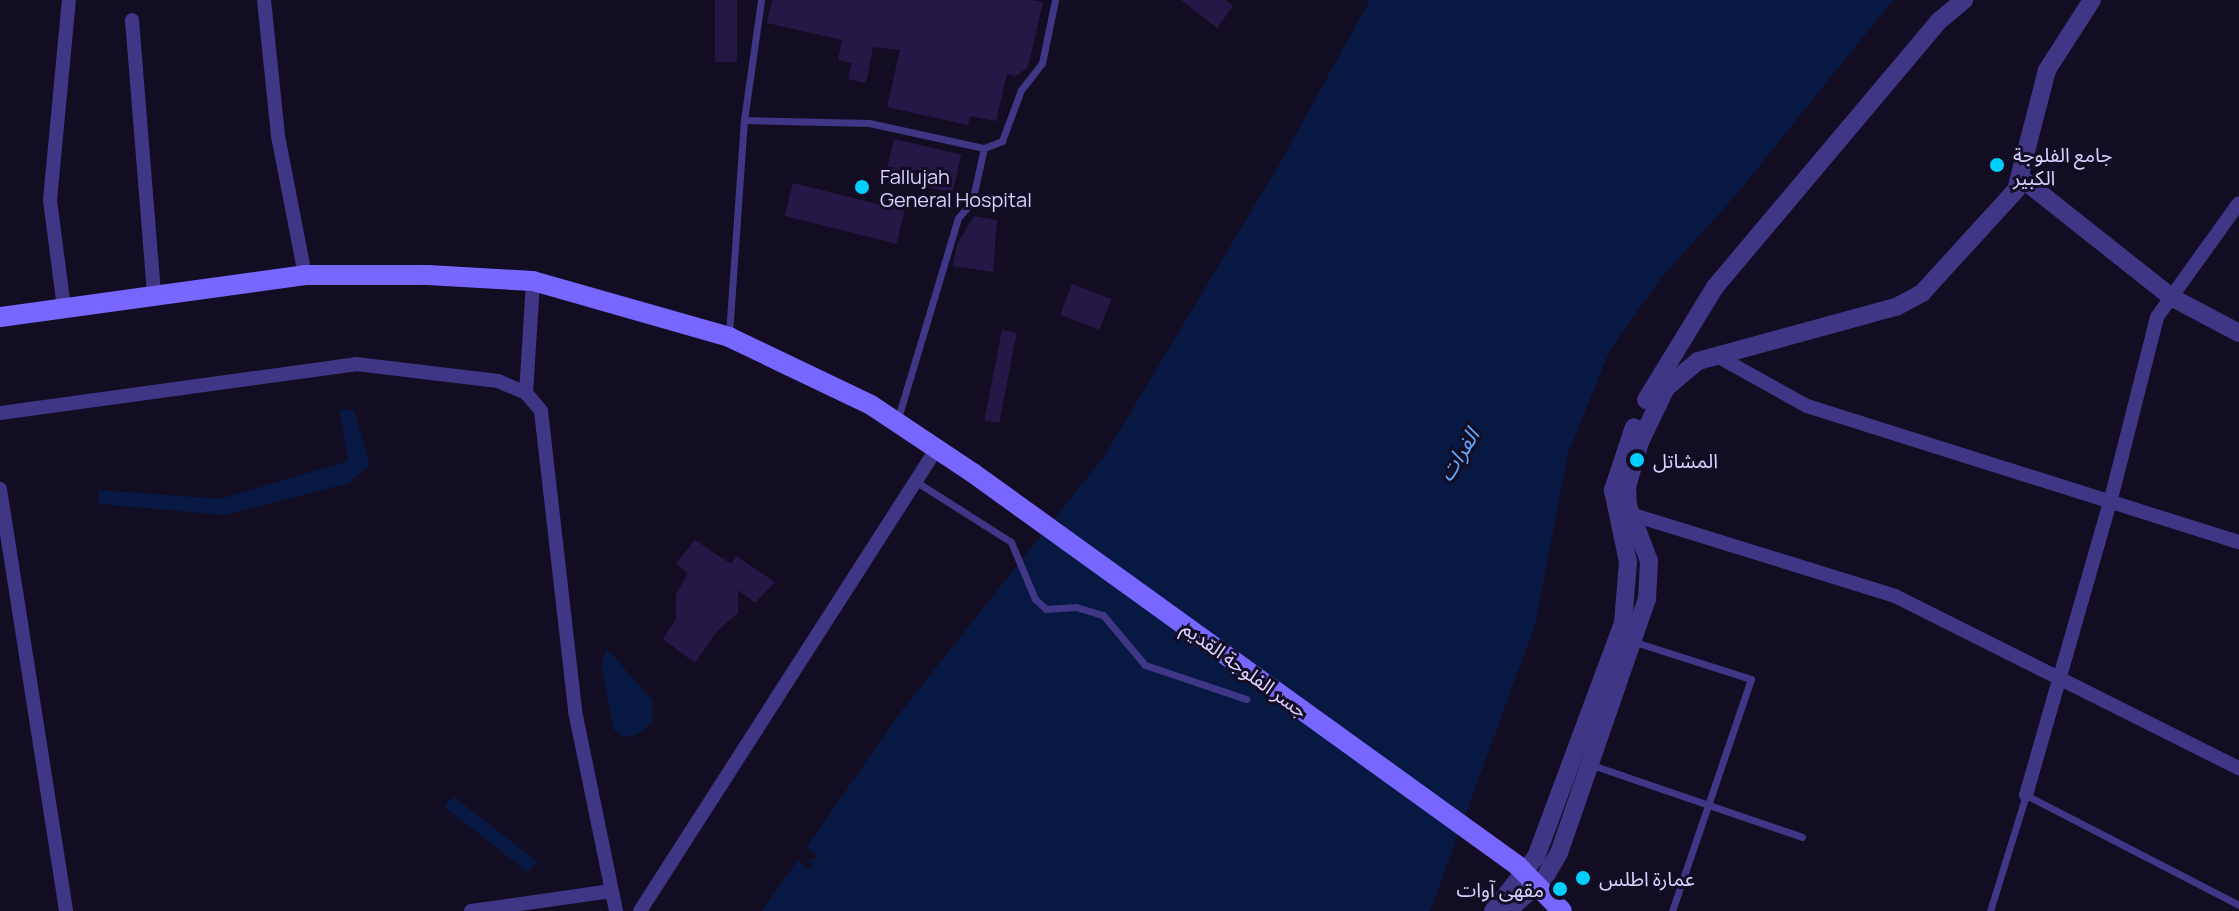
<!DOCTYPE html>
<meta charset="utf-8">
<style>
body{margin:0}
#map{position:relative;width:2239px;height:911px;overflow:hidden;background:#130d24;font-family:Manrope,"Noto Sans Arabic",sans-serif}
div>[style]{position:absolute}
.water>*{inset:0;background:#071842;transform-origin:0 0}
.pier>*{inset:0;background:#130d24}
.building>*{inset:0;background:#251846;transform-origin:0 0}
.service>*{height:7px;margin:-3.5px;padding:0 3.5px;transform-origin:3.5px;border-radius:3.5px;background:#3f3685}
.minor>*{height:14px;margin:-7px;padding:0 7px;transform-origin:7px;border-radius:7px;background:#3f3685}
.tertiary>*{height:18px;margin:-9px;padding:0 9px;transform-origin:9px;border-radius:9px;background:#3f3685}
.secondary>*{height:20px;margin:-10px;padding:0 10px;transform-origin:10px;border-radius:10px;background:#7767ff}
.dots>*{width:22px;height:22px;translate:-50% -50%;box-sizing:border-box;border:4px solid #130d24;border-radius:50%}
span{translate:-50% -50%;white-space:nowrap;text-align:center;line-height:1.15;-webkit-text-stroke:6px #130d24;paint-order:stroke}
.poi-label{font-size:20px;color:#d9d0ff}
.left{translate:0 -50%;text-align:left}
.right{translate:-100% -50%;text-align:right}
.street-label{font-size:20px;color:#d9d0ff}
.water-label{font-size:22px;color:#5ea7ff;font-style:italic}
</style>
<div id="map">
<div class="water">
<div style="clip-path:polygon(1370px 0,1893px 0,1736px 195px,1661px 278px,1610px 350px,1568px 453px,1535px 625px,1430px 911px,762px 911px,900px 713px,1105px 455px,1280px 163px)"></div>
<div style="clip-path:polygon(340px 410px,354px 410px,370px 465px,349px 483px,225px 515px,99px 504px,99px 490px,220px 499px,348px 461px)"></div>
<div style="clip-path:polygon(607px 649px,652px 700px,653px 721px,637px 735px,625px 737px,614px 730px,601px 664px)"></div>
<div style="left:453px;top:796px;width:106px;height:14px;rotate:38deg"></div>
</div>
<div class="pier">
<div style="clip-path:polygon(804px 844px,819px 858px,807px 860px,813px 866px,809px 869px,795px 857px,805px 851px)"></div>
</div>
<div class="building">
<div style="left:715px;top:0;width:22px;height:62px"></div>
<div style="clip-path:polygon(772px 0,1031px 0,1043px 2px,1028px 67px,1016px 76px,1007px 74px,996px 121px,970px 116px,968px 125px,887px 107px,900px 50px,873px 47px,866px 83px,848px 79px,852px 63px,838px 60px,842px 40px,767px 23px)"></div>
<div style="clip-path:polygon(1181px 0,1226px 0,1233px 6px,1217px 28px)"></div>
<div style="left:894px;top:139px;width:69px;height:39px;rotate:13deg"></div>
<div style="left:793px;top:183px;width:115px;height:34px;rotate:14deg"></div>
<div style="clip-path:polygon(974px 216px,997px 220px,993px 272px,953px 266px,957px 244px)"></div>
<div style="left:1072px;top:284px;width:42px;height:33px;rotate:21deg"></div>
<div style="left:1002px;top:330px;width:15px;height:92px;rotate:11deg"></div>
<div style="clip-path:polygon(695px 540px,731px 564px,736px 556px,775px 582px,755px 603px,738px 590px,738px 613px,717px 631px,695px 663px,663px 639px,676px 619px,676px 594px,688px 573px,676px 563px)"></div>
</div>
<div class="service">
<div style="left:744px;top:120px;width:125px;rotate:1.4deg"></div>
<div style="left:869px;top:123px;width:118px;rotate:12.3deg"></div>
<div style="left:984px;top:148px;width:19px;rotate:-21deg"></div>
<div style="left:1002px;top:141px;width:54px;rotate:-69.6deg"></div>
<div style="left:1021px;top:90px;width:34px;rotate:-52deg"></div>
<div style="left:1042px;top:63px;width:64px;rotate:-78.3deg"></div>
<div style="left:729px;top:334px;width:215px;rotate:-86deg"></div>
<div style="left:744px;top:120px;width:121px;rotate:-81.9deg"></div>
<div style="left:898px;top:418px;width:209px;rotate:-73.3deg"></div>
<div style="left:958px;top:218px;width:21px;rotate:-49deg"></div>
<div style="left:972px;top:202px;width:55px;rotate:-77.5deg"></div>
<div style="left:915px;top:481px;width:114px;rotate:32.4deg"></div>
<div style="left:1011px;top:542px;width:62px;rotate:67.2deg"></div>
<div style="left:1035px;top:599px;width:15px;rotate:42deg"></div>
<div style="left:1046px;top:609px;width:30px;rotate:-4deg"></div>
<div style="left:1076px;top:607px;width:28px;rotate:17deg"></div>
<div style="left:1103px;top:615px;width:65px;rotate:50deg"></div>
<div style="left:1145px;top:665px;width:107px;rotate:18.6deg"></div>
<div style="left:1635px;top:642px;width:122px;rotate:17.7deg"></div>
<div style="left:1751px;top:679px;width:245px;rotate:108.8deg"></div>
<div style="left:1592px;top:765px;width:222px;rotate:18.9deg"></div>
<div style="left:1990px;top:911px;width:121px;rotate:-72.8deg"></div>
<div style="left:2026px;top:795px;width:240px;rotate:27.3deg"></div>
</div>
<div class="minor">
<div style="left:264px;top:0;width:137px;rotate:84.1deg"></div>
<div style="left:278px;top:136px;width:142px;rotate:79deg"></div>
<div style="left:132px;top:20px;width:276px;rotate:85.4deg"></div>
<div style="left:64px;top:308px;width:109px;rotate:-97.4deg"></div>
<div style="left:50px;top:200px;width:201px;rotate:-84.6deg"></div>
<div style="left:1717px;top:356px;width:103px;rotate:29.1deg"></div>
<div style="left:1807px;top:406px;width:453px;rotate:17.5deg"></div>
<div style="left:526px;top:393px;width:112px;rotate:-86.4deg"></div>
<div style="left:0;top:413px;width:359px;rotate:-7.8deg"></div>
<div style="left:356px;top:364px;width:143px;rotate:6.8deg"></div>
<div style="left:498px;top:381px;width:30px;rotate:23deg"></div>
<div style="left:526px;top:393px;width:23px;rotate:50deg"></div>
<div style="left:541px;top:411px;width:302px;rotate:83.5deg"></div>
<div style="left:575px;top:711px;width:204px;rotate:78.4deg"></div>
<div style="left:0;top:489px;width:427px;rotate:81.1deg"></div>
<div style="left:1624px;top:512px;width:284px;rotate:17.2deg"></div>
<div style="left:1895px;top:596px;width:385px;rotate:26.6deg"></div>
<div style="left:2026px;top:795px;width:308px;rotate:-74deg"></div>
<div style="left:2111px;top:499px;width:188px;rotate:-75.8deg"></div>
<div style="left:2157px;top:317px;width:140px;rotate:-54.3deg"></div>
<div style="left:471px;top:911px;width:142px;rotate:-8.1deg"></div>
<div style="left:640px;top:911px;width:550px;rotate:-57.32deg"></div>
</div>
<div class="tertiary">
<div style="left:2021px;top:178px;width:191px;rotate:38.4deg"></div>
<div style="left:2171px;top:297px;width:77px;rotate:27.9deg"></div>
<div style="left:1646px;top:400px;width:132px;rotate:-58.6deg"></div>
<div style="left:1715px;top:287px;width:348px;rotate:-49.9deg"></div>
<div style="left:1939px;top:21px;width:33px;rotate:-40deg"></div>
<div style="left:1493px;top:911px;width:69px;rotate:-51.5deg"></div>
<div style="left:1536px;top:857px;width:250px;rotate:-69.6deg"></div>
<div style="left:1623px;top:623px;width:61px;rotate:-85.3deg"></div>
<div style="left:1628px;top:562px;width:74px;rotate:-101.8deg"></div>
<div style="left:1613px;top:490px;width:66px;rotate:-71.6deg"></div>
<div style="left:1507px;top:911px;width:49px;rotate:-40.9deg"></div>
<div style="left:1544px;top:879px;width:30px;rotate:-60deg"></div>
<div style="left:1559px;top:853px;width:269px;rotate:-70.9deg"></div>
<div style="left:1647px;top:599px;width:38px;rotate:-87deg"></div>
<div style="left:1649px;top:561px;width:59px;rotate:-110.9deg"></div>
<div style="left:1628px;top:506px;width:19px;rotate:-93deg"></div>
<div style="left:1627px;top:487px;width:47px;rotate:-73.9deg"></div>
<div style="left:1640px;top:442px;width:60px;rotate:-64.3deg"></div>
<div style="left:1666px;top:388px;width:42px;rotate:-40.2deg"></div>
<div style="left:1698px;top:361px;width:205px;rotate:-15.3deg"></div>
<div style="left:1896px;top:307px;width:30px;rotate:-28deg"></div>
<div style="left:1922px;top:293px;width:139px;rotate:-47.6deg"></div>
<div style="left:2016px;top:190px;width:124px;rotate:-75.5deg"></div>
<div style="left:2047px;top:70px;width:83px;rotate:-57.3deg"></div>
</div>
<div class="secondary">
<div style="left:0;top:317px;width:308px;rotate:-7.8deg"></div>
<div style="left:305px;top:275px;width:123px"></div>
<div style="left:428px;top:275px;width:105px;rotate:3.3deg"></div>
<div style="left:533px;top:281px;width:204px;rotate:15.9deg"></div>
<div style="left:729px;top:337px;width:157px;rotate:25.6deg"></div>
<div style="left:871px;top:405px;width:123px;rotate:33.7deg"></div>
<div style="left:973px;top:473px;width:671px;rotate:35.78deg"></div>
<div style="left:1517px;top:865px;width:64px;rotate:45.6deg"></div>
</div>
<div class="dots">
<div style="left:1997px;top:165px;background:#00cefb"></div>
<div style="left:862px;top:187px;background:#00cefb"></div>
<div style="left:1637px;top:460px;background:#00cefb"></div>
<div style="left:1583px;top:878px;background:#00cefb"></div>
<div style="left:1560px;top:889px;background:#00cefb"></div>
</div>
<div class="poi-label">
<span class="left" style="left:2013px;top:166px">جامع الفلوجة<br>الكبير</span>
<span class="left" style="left:880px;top:188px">Fallujah<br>General Hospital</span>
<span class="left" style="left:1653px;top:460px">المشاتل</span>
<span class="left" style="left:1599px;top:878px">عمارة اطلس</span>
<span class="right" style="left:1544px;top:889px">مقهى آوات</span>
</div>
<div class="street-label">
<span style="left:1245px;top:669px;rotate:36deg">جسر الفلوجة القديم</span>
</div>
<div class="water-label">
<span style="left:1459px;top:455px;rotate:-58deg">الفرات</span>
</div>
</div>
